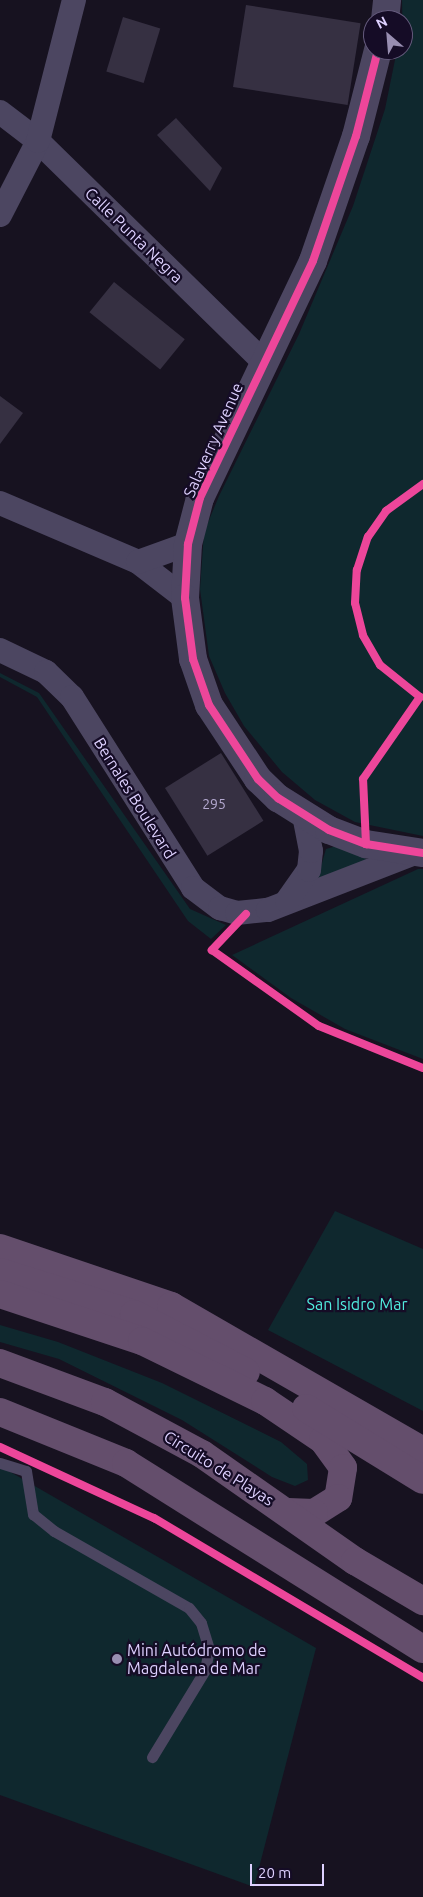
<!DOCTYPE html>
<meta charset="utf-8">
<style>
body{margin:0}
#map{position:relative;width:423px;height:1897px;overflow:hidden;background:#171220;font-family:Ubuntu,sans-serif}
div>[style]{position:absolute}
.green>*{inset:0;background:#0f282e}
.building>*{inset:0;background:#363042;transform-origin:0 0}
.service>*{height:11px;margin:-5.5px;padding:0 5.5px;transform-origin:5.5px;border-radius:5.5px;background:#4c4661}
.minor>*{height:24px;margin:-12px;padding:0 12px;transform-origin:12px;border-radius:12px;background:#4c4661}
.tertiary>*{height:28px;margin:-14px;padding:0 14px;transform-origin:14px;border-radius:14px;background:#4c4661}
.trunk>*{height:28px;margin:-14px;padding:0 14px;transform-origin:14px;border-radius:14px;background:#644e6c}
.cycleway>*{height:8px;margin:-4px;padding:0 4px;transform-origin:4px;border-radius:4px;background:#ed469a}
.dots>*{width:14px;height:14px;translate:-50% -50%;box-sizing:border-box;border:2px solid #150c26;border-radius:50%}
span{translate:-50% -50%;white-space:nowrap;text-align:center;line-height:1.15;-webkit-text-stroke:4.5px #150c26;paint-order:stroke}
.number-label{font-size:14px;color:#b4a9d0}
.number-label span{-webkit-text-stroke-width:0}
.street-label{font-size:16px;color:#ded1ff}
.park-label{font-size:16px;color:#50ecde}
.poi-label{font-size:16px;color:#ded1ff}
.left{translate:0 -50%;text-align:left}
.north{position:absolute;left:363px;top:10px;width:50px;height:50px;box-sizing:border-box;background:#150c26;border:1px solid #655b7d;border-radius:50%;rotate:333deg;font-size:14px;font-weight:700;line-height:20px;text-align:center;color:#ded1ff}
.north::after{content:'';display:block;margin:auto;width:18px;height:22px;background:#988eb1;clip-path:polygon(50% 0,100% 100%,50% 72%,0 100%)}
.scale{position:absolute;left:250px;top:1864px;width:74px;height:22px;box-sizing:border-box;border:2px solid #ded1ff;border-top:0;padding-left:6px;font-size:15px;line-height:18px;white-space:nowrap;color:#ded1ff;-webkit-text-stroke:4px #150c26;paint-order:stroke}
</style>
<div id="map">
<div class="green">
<div style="clip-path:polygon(402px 0,423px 0,423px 836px,355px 822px,315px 800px,282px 772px,244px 726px,225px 693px,209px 656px,200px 589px,204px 532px,219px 496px,299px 334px,353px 206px,385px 109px,397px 50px,403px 50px)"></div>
<div style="clip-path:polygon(0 673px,39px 693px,190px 909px,226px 925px,211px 939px,188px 921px,37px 697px,0 677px)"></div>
<div style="clip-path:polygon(336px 846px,369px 860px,317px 880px,326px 849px)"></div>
<div style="clip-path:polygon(418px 869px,423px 869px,423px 1059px,345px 1029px,291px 998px,232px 955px)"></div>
<div style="clip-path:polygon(335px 1211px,423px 1249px,423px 1411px,268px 1330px)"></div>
<div style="clip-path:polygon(0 1325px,58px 1342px,162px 1383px,281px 1442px,307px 1464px,308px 1480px,295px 1486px,272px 1477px,182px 1420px,59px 1359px,0 1342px)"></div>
<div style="clip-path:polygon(0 1466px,316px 1648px,254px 1887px,0 1795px)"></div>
</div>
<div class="building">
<div style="left:246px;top:5px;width:116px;height:83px;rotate:9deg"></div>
<div style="left:123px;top:17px;width:39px;height:57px;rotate:17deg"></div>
<div style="clip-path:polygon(176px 118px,222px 168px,210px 191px,157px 135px)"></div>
<div style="left:114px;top:282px;width:91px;height:39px;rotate:39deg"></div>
<div style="clip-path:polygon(0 396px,23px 413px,0 444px)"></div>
<div style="left:221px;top:753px;width:80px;height:66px;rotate:58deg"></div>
</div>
<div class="service">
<div style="left:0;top:1463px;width:27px;rotate:17deg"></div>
<div style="left:26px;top:1471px;width:44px;rotate:80.8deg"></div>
<div style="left:33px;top:1514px;width:27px;rotate:39deg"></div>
<div style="left:54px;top:1531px;width:155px;rotate:29.7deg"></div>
<div style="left:189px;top:1608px;width:19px;rotate:51deg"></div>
<div style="left:201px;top:1623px;width:27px;rotate:73deg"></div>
<div style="left:209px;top:1649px;width:21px;rotate:101deg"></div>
<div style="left:205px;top:1670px;width:102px;rotate:121.3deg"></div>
</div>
<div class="minor">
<div style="left:0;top:112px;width:48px;rotate:37.3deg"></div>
<div style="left:38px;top:141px;width:318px;rotate:44.4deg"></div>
<div style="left:0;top:215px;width:83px;rotate:-62.8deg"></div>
<div style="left:38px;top:141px;width:146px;rotate:-75.7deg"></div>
<div style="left:0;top:503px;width:150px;rotate:23.1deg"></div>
<div style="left:138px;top:562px;width:59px;rotate:37.5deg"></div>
<div style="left:138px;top:562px;width:53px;rotate:-19.8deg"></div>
<div style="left:0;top:650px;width:51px;rotate:25.6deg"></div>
<div style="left:46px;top:672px;width:36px;rotate:44deg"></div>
<div style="left:72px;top:697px;width:226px;rotate:57.6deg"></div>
<div style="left:193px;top:888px;width:34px;rotate:37deg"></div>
<div style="left:220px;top:908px;width:18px;rotate:16deg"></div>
<div style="left:237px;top:913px;width:31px;rotate:-6deg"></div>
<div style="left:268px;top:910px;width:158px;rotate:-21.2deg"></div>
<div style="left:287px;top:901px;width:38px;rotate:-55deg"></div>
<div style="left:309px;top:870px;width:19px;rotate:-84deg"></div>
<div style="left:311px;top:851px;width:36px;rotate:-101deg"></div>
</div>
<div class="tertiary">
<div style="left:385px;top:20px;width:20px;rotate:-84deg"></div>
<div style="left:378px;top:50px;width:89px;rotate:104.3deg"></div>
<div style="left:356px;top:136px;width:132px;rotate:109deg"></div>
<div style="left:313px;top:261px;width:263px;rotate:115.5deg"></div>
<div style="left:200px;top:498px;width:48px;rotate:104.6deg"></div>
<div style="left:188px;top:544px;width:54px;rotate:93.2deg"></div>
<div style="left:185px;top:598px;width:62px;rotate:82.5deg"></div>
<div style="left:193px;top:659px;width:49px;rotate:70.8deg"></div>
<div style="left:209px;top:705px;width:89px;rotate:56.5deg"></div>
<div style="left:258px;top:779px;width:28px;rotate:44deg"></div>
<div style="left:278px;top:798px;width:60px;rotate:32.1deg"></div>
<div style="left:329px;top:830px;width:40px;rotate:21deg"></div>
<div style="left:366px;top:844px;width:58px;rotate:9deg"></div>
</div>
<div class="trunk">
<div style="left:0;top:1248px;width:181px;rotate:18.7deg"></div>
<div style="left:171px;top:1306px;width:291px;rotate:29.9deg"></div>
<div style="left:0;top:1272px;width:140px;rotate:17.4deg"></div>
<div style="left:134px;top:1314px;width:126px;rotate:27.4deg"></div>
<div style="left:0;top:1294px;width:150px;rotate:18.3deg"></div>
<div style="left:142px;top:1341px;width:137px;rotate:26deg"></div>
<div style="left:265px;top:1401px;width:70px;rotate:33.9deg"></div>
<div style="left:323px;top:1440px;width:34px;rotate:54deg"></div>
<div style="left:343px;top:1468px;width:30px;rotate:99deg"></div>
<div style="left:338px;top:1498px;width:28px;rotate:148deg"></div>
<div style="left:314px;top:1513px;width:26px;rotate:-178deg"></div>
<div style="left:0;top:1363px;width:112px;rotate:20.4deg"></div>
<div style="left:105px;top:1402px;width:110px;rotate:28.2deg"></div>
<div style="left:202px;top:1454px;width:187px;rotate:35deg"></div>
<div style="left:355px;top:1561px;width:79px;rotate:30.5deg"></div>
<div style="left:306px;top:1408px;width:137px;rotate:31.6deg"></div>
<div style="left:0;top:1412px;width:136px;rotate:22deg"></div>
<div style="left:126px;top:1463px;width:350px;rotate:32.1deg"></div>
</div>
<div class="cycleway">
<div style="left:378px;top:50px;width:89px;rotate:104.3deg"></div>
<div style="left:356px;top:136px;width:132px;rotate:109deg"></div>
<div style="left:313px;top:261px;width:263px;rotate:115.5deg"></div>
<div style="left:200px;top:498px;width:48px;rotate:104.6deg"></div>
<div style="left:188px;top:544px;width:54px;rotate:93.2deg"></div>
<div style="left:185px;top:598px;width:62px;rotate:82.5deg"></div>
<div style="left:193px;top:659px;width:49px;rotate:70.8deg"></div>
<div style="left:209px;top:705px;width:89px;rotate:56.5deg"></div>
<div style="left:258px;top:779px;width:28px;rotate:44deg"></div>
<div style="left:278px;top:798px;width:60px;rotate:32.1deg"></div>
<div style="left:329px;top:830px;width:40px;rotate:21deg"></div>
<div style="left:366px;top:844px;width:58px;rotate:9deg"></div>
<div style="left:366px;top:844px;width:65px;rotate:-92.6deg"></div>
<div style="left:363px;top:779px;width:100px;rotate:-55.2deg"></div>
<div style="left:420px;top:697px;width:51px;rotate:-141.3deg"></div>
<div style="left:380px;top:665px;width:34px;rotate:-120deg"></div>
<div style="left:363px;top:635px;width:33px;rotate:-104deg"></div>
<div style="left:355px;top:603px;width:33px;rotate:-87deg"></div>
<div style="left:357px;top:570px;width:35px;rotate:-72deg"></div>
<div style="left:368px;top:537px;width:32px;rotate:-55deg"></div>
<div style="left:386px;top:511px;width:46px;rotate:-36.1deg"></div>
<div style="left:246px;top:914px;width:50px;rotate:133.4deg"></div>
<div style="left:212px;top:950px;width:131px;rotate:35.4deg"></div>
<div style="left:319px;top:1026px;width:112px;rotate:22deg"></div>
<div style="left:0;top:1447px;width:170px;rotate:24.8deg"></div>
<div style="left:154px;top:1518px;width:313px;rotate:30.7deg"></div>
</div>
<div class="dots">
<div style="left:117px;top:1659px;background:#988eb1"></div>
</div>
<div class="number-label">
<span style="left:214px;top:804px">295</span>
</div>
<div class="street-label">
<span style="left:134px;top:235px;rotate:44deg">Calle Punta Negra</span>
<span style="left:213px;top:440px;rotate:-66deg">Salaverry Avenue</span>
<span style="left:135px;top:798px;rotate:58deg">Bernales Boulevard</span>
<span style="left:219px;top:1468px;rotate:32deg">Circuito de Playas</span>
</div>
<div class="park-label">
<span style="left:357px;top:1304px">San Isidro Mar</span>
</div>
<div class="poi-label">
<span class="left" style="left:127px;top:1659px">Mini Autódromo de<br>Magdalena de Mar</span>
</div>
<div class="north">N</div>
<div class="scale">20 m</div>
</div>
